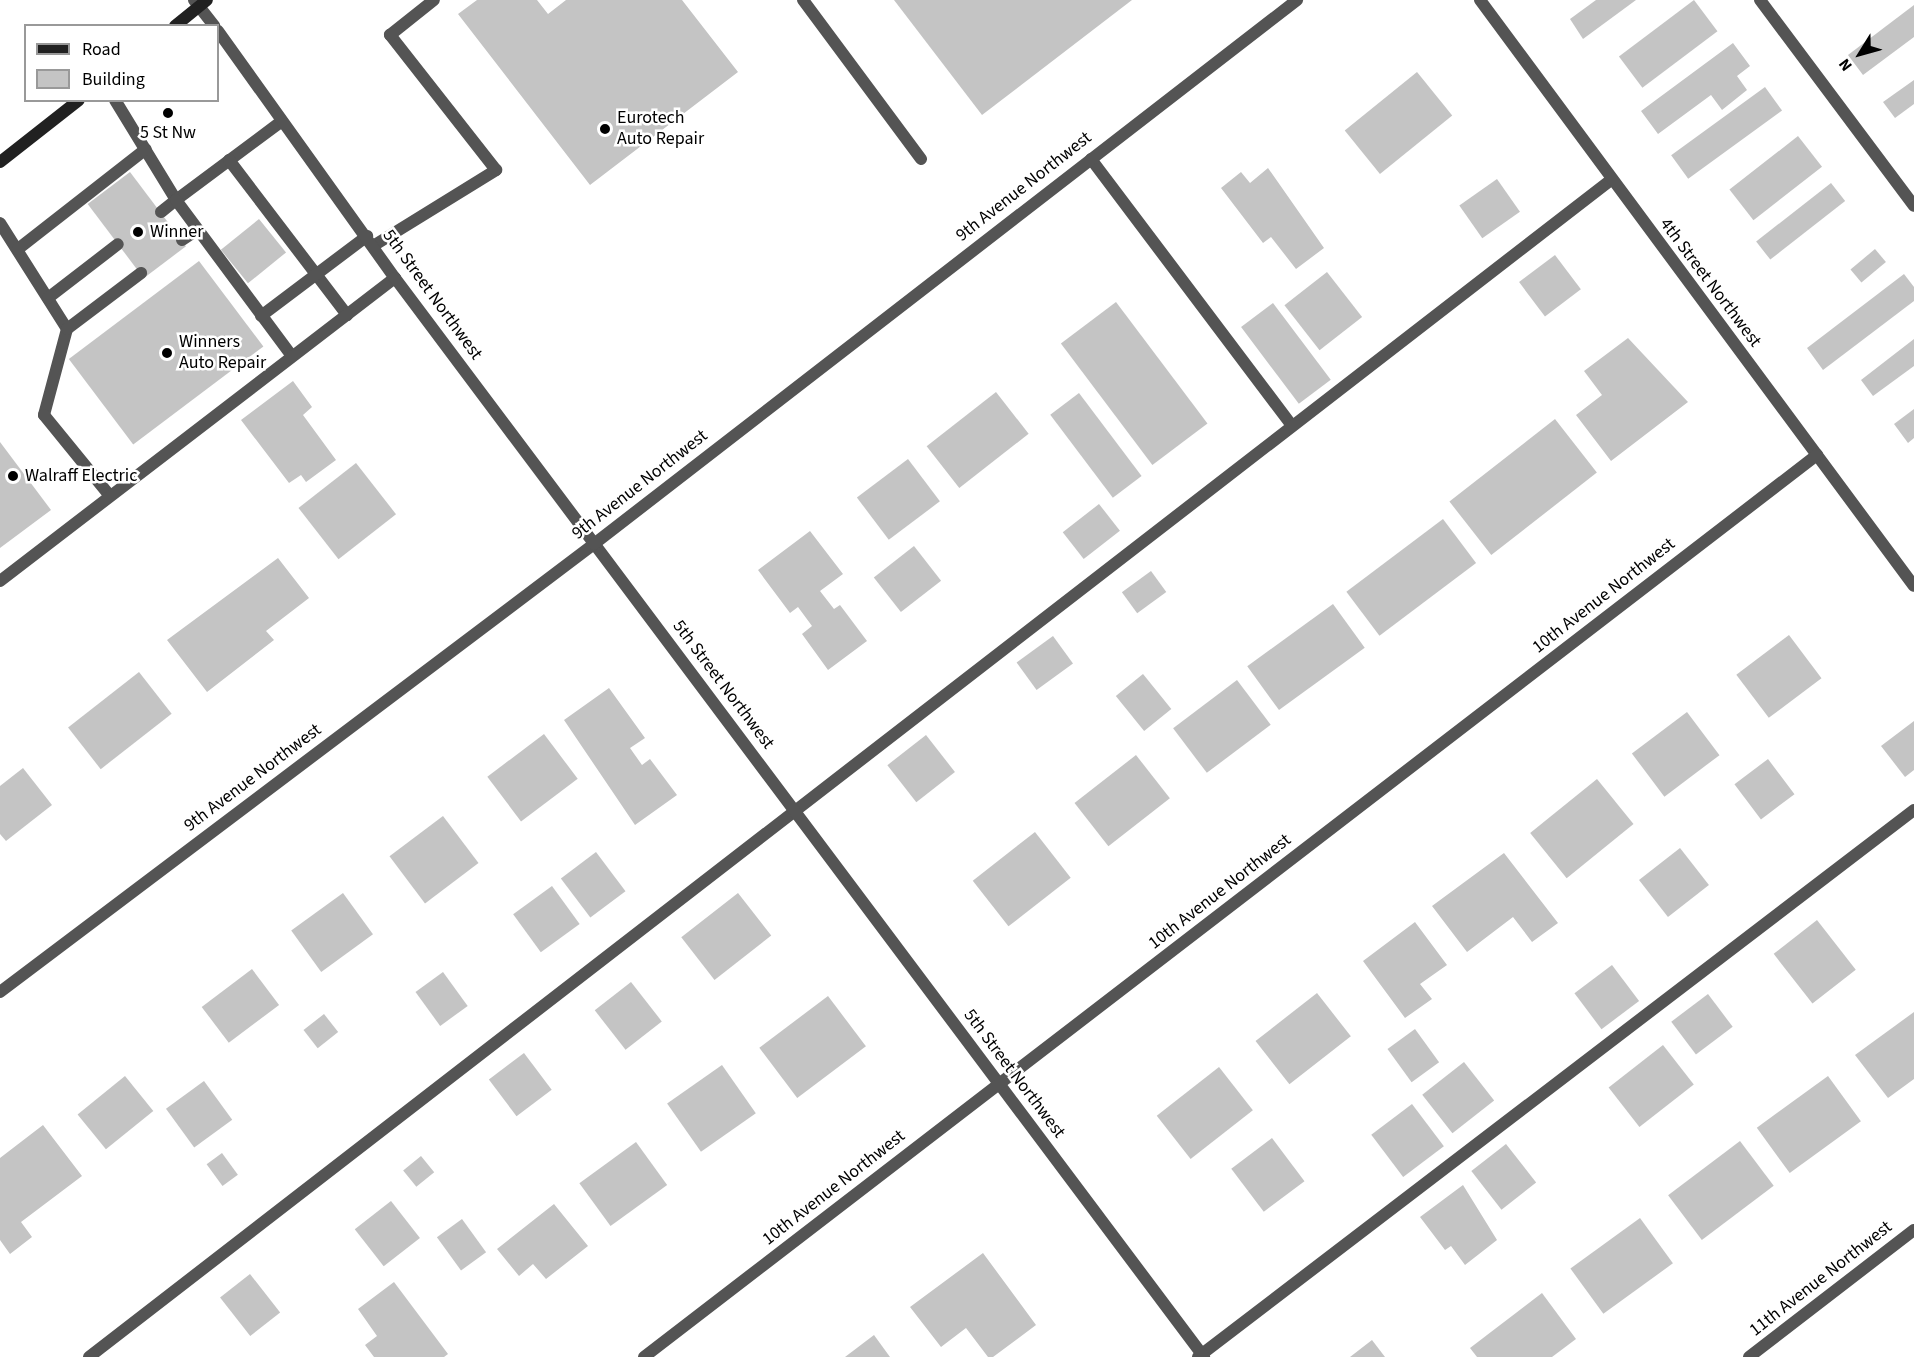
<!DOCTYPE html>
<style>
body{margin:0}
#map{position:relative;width:1914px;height:1357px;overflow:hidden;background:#fff;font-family:"Source Sans 3",sans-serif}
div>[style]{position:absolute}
.building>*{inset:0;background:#c4c4c4;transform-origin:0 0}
.lane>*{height:12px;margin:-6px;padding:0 6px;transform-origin:6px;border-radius:6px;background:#545454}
.street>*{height:12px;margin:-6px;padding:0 6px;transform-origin:6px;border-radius:6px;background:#545454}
.secondary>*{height:12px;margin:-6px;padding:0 6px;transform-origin:6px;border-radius:6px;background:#212121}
.dots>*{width:16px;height:16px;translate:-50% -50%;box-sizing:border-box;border:3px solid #fff;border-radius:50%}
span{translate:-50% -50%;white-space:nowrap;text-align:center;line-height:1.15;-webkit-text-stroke:5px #fff;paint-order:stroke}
.poi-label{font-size:18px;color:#000}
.left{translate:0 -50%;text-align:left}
.street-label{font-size:18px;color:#000}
.legend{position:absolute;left:24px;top:24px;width:195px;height:78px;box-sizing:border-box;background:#fff;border:2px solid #999;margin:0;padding:8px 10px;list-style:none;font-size:18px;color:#000}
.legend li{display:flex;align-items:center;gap:12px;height:30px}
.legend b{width:30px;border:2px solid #999}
.north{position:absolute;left:1830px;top:24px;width:60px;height:60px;-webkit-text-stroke:4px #fff;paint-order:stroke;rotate:233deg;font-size:16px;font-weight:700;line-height:24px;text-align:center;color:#000}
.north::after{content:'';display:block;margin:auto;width:21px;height:27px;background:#000;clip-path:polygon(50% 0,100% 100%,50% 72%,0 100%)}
</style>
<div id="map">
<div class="building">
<div style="clip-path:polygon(477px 0,537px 0,548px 14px,566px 0,682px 0,738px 72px,590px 185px,458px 14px)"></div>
<div style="clip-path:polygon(894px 0,1132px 0,982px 115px)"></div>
<div style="clip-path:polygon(1596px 0,1636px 0,1583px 39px,1570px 19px)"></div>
<div style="left:1694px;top:0;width:39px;height:94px;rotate:53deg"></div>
<div style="clip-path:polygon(1914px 5px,1914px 37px,1863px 75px,1848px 55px)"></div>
<div style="clip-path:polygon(1733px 43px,1750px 66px,1737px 76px,1747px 90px,1722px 110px,1711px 95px,1658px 134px,1641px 111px)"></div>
<div style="left:1417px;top:72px;width:56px;height:93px;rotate:51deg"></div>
<div style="clip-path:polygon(1914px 80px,1914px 104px,1895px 118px,1883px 102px)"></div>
<div style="left:1765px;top:87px;width:29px;height:116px;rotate:54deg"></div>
<div style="left:1798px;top:136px;width:39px;height:87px;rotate:52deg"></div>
<div style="clip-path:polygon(1268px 168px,1324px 248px,1296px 269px,1271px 237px,1263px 243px,1221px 188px,1241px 172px,1250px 183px)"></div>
<div style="left:130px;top:172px;width:93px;height:53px;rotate:53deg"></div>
<div style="left:1497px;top:179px;width:40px;height:46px;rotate:55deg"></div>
<div style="left:1831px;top:183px;width:23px;height:95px;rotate:52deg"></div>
<div style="left:259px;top:219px;width:43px;height:49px;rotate:51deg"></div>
<div style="left:1875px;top:249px;width:17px;height:32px;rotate:50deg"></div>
<div style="left:1555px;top:255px;width:43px;height:45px;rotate:53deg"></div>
<div style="left:199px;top:261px;width:107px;height:163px;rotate:53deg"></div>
<div style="left:1327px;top:272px;width:57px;height:54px;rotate:52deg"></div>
<div style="clip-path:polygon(1904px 274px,1914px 287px,1914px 301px,1823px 370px,1807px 348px)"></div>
<div style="left:1116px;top:302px;width:152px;height:69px;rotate:53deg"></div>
<div style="left:1273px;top:303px;width:96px;height:40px;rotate:53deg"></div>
<div style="clip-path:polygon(1628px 338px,1688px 402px,1611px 461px,1576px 415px,1602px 395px,1584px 371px)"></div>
<div style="clip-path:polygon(1914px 339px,1914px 366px,1873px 396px,1861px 380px)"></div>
<div style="clip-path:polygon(293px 381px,312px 407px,303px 415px,336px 460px,306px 482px,301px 475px,289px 483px,241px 420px)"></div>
<div style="left:996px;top:392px;width:53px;height:88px;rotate:52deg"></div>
<div style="left:1079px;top:393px;width:104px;height:36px;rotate:53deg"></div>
<div style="clip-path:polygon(1914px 409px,1914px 438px,1908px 443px,1894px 424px)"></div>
<div style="left:1555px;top:419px;width:68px;height:134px;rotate:52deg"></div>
<div style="clip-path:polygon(0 442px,51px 510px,0 548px)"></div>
<div style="left:908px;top:459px;width:53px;height:64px;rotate:53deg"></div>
<div style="left:356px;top:463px;width:65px;height:73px;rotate:52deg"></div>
<div style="left:1099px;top:504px;width:34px;height:46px;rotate:52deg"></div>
<div style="left:1443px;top:519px;width:55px;height:121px;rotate:53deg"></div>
<div style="clip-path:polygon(810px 531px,843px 574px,820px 591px,834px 609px,840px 605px,867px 641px,828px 670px,802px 634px,812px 626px,798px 607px,790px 613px,758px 570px)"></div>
<div style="left:914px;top:546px;width:44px;height:51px;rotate:52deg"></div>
<div style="clip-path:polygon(278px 558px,309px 598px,266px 631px,274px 640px,207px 692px,167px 640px)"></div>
<div style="left:1151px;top:571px;width:26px;height:36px;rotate:54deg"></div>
<div style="left:1333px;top:604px;width:54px;height:106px;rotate:54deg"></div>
<div style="left:1789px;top:635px;width:54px;height:66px;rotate:53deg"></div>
<div style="left:1053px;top:636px;width:34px;height:45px;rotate:54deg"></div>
<div style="left:139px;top:672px;width:53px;height:90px;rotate:52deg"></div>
<div style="left:1143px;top:674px;width:45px;height:35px;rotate:51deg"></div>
<div style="left:1237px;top:680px;width:56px;height:80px;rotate:53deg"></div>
<div style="clip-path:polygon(609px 688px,645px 738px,630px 748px,642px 765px,650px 759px,677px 795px,635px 825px,564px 720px)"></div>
<div style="left:1687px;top:712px;width:54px;height:69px;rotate:53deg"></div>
<div style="clip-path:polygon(1914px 721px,1914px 770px,1905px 777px,1881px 746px)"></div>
<div style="left:544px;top:734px;width:56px;height:71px;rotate:53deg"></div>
<div style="left:926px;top:735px;width:47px;height:49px;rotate:52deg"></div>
<div style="left:1136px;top:755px;width:55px;height:78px;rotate:52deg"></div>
<div style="left:1768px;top:759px;width:44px;height:42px;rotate:53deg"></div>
<div style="clip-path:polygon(23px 768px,52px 805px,6px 841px,0 834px,0 786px)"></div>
<div style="left:1597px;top:779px;width:58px;height:86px;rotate:51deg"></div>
<div style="left:443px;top:816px;width:59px;height:67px;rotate:53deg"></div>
<div style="left:1035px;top:832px;width:58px;height:79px;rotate:52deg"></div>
<div style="left:1680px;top:848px;width:47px;height:52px;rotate:52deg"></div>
<div style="left:596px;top:852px;width:49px;height:44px;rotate:53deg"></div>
<div style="clip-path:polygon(1504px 853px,1558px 923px,1532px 942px,1513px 917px,1467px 952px,1432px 906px)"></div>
<div style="left:552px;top:886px;width:47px;height:48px;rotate:54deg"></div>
<div style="left:343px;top:893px;width:51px;height:64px;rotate:54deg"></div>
<div style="left:738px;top:893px;width:54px;height:72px;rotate:52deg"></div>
<div style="left:1817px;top:920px;width:63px;height:55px;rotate:52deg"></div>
<div style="clip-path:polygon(1415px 922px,1447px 965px,1420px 984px,1432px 999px,1405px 1018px,1363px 961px)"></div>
<div style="left:1612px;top:965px;width:45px;height:47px;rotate:53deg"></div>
<div style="left:252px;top:969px;width:45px;height:63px;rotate:53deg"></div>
<div style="left:443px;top:972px;width:42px;height:34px;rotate:54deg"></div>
<div style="left:631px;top:982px;width:50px;height:46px;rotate:52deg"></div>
<div style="left:1317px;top:993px;width:55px;height:78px;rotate:52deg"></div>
<div style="left:1708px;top:994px;width:41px;height:46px;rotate:53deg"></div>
<div style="left:828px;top:996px;width:63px;height:86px;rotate:53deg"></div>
<div style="clip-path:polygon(1914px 1012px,1914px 1079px,1888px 1098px,1855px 1055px)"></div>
<div style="left:324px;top:1014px;width:23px;height:26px;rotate:52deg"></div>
<div style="left:1415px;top:1029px;width:41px;height:34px;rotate:54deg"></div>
<div style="left:1663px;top:1045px;width:50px;height:69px;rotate:52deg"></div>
<div style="left:524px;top:1053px;width:46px;height:44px;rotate:53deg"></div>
<div style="left:1464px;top:1062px;width:49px;height:53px;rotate:52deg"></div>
<div style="left:722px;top:1065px;width:59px;height:67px;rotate:55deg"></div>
<div style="left:1219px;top:1067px;width:55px;height:79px;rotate:52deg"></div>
<div style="left:125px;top:1076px;width:45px;height:61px;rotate:51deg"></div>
<div style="left:1828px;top:1076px;width:56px;height:88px;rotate:54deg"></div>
<div style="left:204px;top:1081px;width:48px;height:47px;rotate:54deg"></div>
<div style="left:1412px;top:1104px;width:53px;height:51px;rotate:53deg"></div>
<div style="clip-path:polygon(43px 1125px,82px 1176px,21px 1222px,32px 1237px,10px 1254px,0 1240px,0 1158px)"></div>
<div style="left:1272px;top:1138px;width:54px;height:51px;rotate:53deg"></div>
<div style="left:1740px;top:1141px;width:56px;height:90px;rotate:53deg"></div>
<div style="left:636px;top:1142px;width:53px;height:70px;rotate:54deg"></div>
<div style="left:1506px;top:1144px;width:49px;height:44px;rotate:52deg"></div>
<div style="left:222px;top:1153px;width:27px;height:19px;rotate:54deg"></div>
<div style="left:421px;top:1156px;width:21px;height:23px;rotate:51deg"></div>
<div style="clip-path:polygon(1463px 1185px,1497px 1240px,1465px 1265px,1451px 1246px,1445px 1250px,1420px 1217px)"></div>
<div style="left:391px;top:1201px;width:47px;height:46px;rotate:52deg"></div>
<div style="clip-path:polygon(554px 1204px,588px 1246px,546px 1279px,533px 1264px,519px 1276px,497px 1249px)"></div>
<div style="left:1640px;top:1218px;width:56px;height:86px;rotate:54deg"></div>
<div style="left:462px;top:1219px;width:41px;height:31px;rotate:54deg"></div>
<div style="clip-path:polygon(983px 1253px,1036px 1325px,993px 1357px,988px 1357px,966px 1328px,941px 1347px,910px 1307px)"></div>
<div style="left:250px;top:1274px;width:49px;height:38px;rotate:52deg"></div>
<div style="clip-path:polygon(394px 1282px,448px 1354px,444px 1357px,374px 1357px,365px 1345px,377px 1336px,358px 1309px)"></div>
<div style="clip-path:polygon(1542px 1293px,1576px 1339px,1552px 1357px,1477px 1357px,1470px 1348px)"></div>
<div style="clip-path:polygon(874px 1335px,890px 1357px,845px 1357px)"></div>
<div style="clip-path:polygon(1372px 1340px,1385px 1357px,1350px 1357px)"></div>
</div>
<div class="lane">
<div style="left:803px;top:0;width:198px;rotate:53.4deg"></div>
<div style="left:115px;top:100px;width:117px;rotate:58.6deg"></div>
<div style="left:176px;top:200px;width:132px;rotate:-36.7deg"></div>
<div style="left:1091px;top:159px;width:334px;rotate:53deg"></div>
<div style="left:229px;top:160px;width:195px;rotate:52.7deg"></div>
<div style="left:161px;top:212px;width:19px;rotate:-39deg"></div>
<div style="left:176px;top:200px;width:194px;rotate:53.4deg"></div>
<div style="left:0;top:223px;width:125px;rotate:57.7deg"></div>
<div style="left:67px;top:329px;width:89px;rotate:105deg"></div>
<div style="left:44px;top:415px;width:104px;rotate:50.8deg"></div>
<div style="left:182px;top:240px;width:18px;rotate:-34deg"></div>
<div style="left:373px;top:246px;width:145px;rotate:-31.7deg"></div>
<div style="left:496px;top:170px;width:172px;rotate:-128.1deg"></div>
<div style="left:390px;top:35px;width:56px;rotate:-38.5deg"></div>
<div style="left:18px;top:249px;width:162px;rotate:-38deg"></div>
<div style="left:48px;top:298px;width:88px;rotate:-37.6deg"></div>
<div style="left:261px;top:316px;width:133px;rotate:-37deg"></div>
<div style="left:67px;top:329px;width:93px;rotate:-37.1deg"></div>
<div style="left:0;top:581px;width:498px;rotate:-37.5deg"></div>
<div style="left:89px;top:1357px;width:1924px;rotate:-37.72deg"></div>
<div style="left:1198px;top:1357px;width:901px;rotate:-37.38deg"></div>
</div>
<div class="street">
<div style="left:194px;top:0;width:33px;rotate:52deg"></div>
<div style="left:1480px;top:0;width:729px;rotate:53.48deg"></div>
<div style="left:1760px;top:0;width:257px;rotate:53.2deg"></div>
<div style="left:218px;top:31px;width:304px;rotate:54.4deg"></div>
<div style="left:395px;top:278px;width:1349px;rotate:53.14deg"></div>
<div style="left:0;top:992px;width:744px;rotate:-37.02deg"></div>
<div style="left:594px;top:544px;width:889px;rotate:-37.73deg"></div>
<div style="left:644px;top:1357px;width:1480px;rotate:-37.56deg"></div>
<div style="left:1749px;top:1357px;width:208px;rotate:-37.6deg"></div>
</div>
<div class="secondary">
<div style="left:175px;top:26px;width:41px;rotate:-39.1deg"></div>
<div style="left:0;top:162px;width:100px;rotate:-38.1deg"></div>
</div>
<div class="dots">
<div style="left:168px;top:113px;background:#000"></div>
<div style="left:605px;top:129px;background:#000"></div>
<div style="left:138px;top:232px;background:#000"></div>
<div style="left:167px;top:353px;background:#000"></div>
<div style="left:13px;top:476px;background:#000"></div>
</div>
<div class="poi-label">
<span class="left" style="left:617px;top:129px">Eurotech<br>Auto Repair</span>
<span style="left:168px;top:133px">5 St Nw</span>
<span class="left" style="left:150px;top:232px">Winner</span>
<span class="left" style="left:179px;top:353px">Winners<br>Auto Repair</span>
<span class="left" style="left:25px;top:476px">Walraff Electric</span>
</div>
<div class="street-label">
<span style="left:1024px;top:187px;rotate:-38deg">9th Avenue Northwest</span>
<span style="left:1710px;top:283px;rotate:53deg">4th Street Northwest</span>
<span style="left:432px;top:295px;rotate:54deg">5th Street Northwest</span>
<span style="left:640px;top:485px;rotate:-38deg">9th Avenue Northwest</span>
<span style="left:1604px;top:596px;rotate:-38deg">10th Avenue Northwest</span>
<span style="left:723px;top:685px;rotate:53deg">5th Street Northwest</span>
<span style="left:253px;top:778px;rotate:-37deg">9th Avenue Northwest</span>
<span style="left:1220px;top:892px;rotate:-38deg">10th Avenue Northwest</span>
<span style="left:1014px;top:1074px;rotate:53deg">5th Street Northwest</span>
<span style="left:834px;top:1188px;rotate:-38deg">10th Avenue Northwest</span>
<span style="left:1821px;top:1279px;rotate:-38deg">11th Avenue Northwest</span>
</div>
<ul class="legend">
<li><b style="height:8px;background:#212121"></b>Road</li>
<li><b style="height:16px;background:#c4c4c4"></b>Building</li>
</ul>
<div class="north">N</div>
</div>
